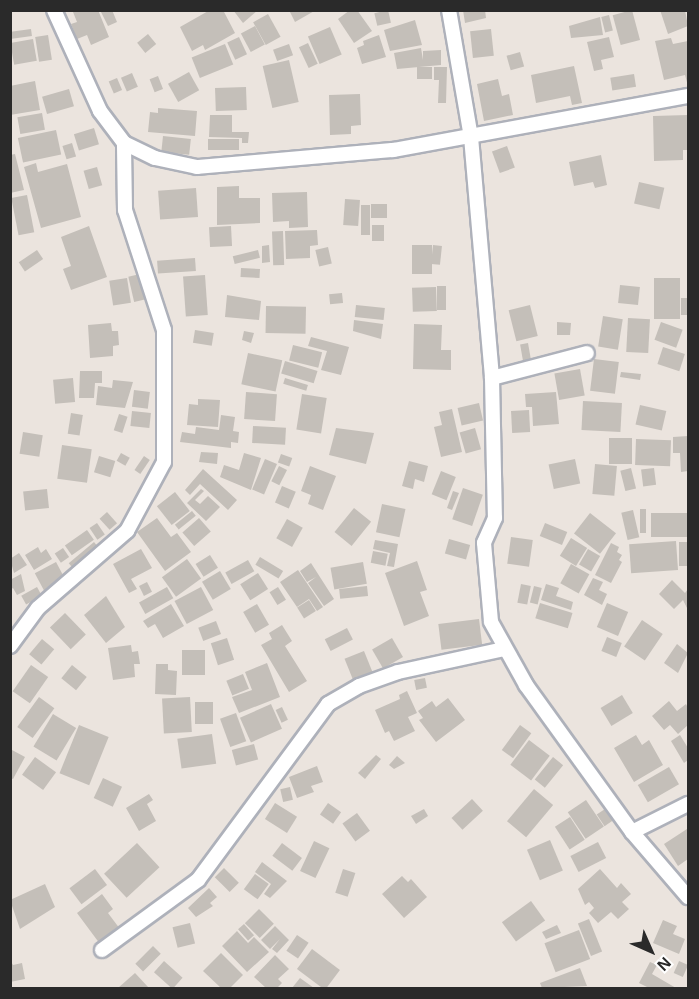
<!DOCTYPE html>
<style>
body{margin:0}
#map{position:relative;width:699px;height:999px;overflow:hidden;background:#ebe4de;font-family:Arial,sans-serif}
div>[style]{position:absolute}
.building>*{inset:0;background:#c4bfb9;transform-origin:0 0}
.roads{filter:drop-shadow(2px 0 #aeb1ba) drop-shadow(-2px 0 #aeb1ba) drop-shadow(0 2px #aeb1ba) drop-shadow(0 -2px #aeb1ba)}
.street>*{height:14px;margin:-7px;padding:0 7px;transform-origin:7px;border-radius:7px;background:#fff}
span{translate:-50% -50%;white-space:nowrap;text-align:center;line-height:1.15;-webkit-text-stroke:4.5px #fff;paint-order:stroke}
.frame{position:absolute;inset:0;border:12px solid #2a2a2a;pointer-events:none}
.north{position:absolute;left:621px;top:921px;width:60px;height:60px;-webkit-text-stroke:4px #fff;paint-order:stroke;rotate:135deg;font-size:16px;font-weight:700;line-height:24px;text-align:center;color:#2a2a2a}
.north::after{content:'';display:block;margin:auto;width:21px;height:27px;background:#2a2a2a;clip-path:polygon(50% 0,100% 100%,50% 72%,0 100%)}
</style>
<div id="map">
<div class="building">
<div style="clip-path:polygon(98px 10px,109px 37px,91px 45px,87px 35px,77px 39px,71px 24px,77px 22px,73px 12px)"></div>
<div style="clip-path:polygon(100px 10px,112px 10px,117px 22px,108px 26px)"></div>
<div style="clip-path:polygon(210px 10px,223px 10px,235px 33px,205px 50px,203px 45px,192px 51px,180px 27px)"></div>
<div style="clip-path:polygon(233px 10px,258px 10px,243px 23px)"></div>
<div style="clip-path:polygon(289px 10px,316px 10px,295px 22px)"></div>
<div style="clip-path:polygon(350px 10px,357px 10px,372px 31px,354px 43px,338px 19px)"></div>
<div style="left:388px;top:10px;width:13px;height:14px;rotate:77deg"></div>
<div style="clip-path:polygon(463px 10px,485px 10px,486px 18px,465px 23px)"></div>
<div style="left:632px;top:10px;width:31px;height:20px;rotate:75deg"></div>
<div style="clip-path:polygon(660px 10px,685px 10px,688px 26px,668px 34px)"></div>
<div style="left:268px;top:14px;width:26px;height:17px;rotate:61deg"></div>
<div style="left:609px;top:15px;width:16px;height:8px;rotate:76deg"></div>
<div style="clip-path:polygon(600px 17px,603px 35px,571px 38px,569px 26px)"></div>
<div style="clip-path:polygon(415px 20px,422px 45px,390px 51px,384px 30px)"></div>
<div style="left:255px;top:26px;width:21px;height:16px;rotate:62deg"></div>
<div style="left:330px;top:27px;width:30px;height:24px;rotate:67deg"></div>
<div style="left:31px;top:29px;width:7px;height:22px;rotate:82deg"></div>
<div style="left:491px;top:29px;width:27px;height:21px;rotate:84deg"></div>
<div style="left:148px;top:34px;width:13px;height:14px;rotate:51deg"></div>
<div style="left:48px;top:35px;width:25px;height:13px;rotate:81deg"></div>
<div style="clip-path:polygon(379px 35px,386px 57px,362px 64px,357px 48px,364px 45px,363px 41px)"></div>
<div style="left:239px;top:37px;width:19px;height:13px;rotate:65deg"></div>
<div style="clip-path:polygon(609px 37px,614px 57px,601px 60px,603px 69px,594px 71px,587px 42px)"></div>
<div style="clip-path:polygon(671px 38px,673px 44px,688px 41px,688px 86px,685px 75px,664px 80px,655px 41px)"></div>
<div style="left:33px;top:39px;width:22px;height:23px;rotate:80deg"></div>
<div style="left:308px;top:43px;width:23px;height:10px;rotate:65deg"></div>
<div style="left:225px;top:44px;width:22px;height:36px;rotate:68deg"></div>
<div style="left:289px;top:44px;width:12px;height:17px;rotate:70deg"></div>
<div style="clip-path:polygon(421px 48px,423px 60px,423px 51px,441px 50px,441px 65px,397px 69px,394px 53px)"></div>
<div style="left:520px;top:52px;width:15px;height:14px;rotate:74deg"></div>
<div style="left:289px;top:60px;width:43px;height:27px;rotate:77deg"></div>
<div style="clip-path:polygon(574px 66px,582px 103px,572px 105px,570px 96px,536px 103px,531px 75px)"></div>
<div style="left:417px;top:67px;width:15px;height:12px"></div>
<div style="clip-path:polygon(434px 67px,447px 67px,446px 103px,438px 103px,439px 80px,434px 80px)"></div>
<div style="left:189px;top:72px;width:21px;height:24px;rotate:61deg"></div>
<div style="left:132px;top:73px;width:15px;height:12px;rotate:67deg"></div>
<div style="left:634px;top:74px;width:13px;height:24px;rotate:81deg"></div>
<div style="left:158px;top:76px;width:14px;height:9px;rotate:69deg"></div>
<div style="left:117px;top:78px;width:13px;height:9px;rotate:67deg"></div>
<div style="clip-path:polygon(498px 79px,502px 96px,509px 94px,513px 115px,484px 121px,477px 84px)"></div>
<div style="clip-path:polygon(35px 81px,40px 110px,10px 115px,10px 86px)"></div>
<div style="left:246px;top:87px;width:23px;height:31px;rotate:88deg"></div>
<div style="left:69px;top:89px;width:18px;height:28px;rotate:74deg"></div>
<div style="clip-path:polygon(360px 94px,361px 125px,351px 126px,351px 134px,330px 135px,329px 95px)"></div>
<div style="clip-path:polygon(158px 108px,197px 111px,195px 136px,148px 132px,150px 112px,158px 113px)"></div>
<div style="left:42px;top:113px;width:17px;height:25px;rotate:80deg"></div>
<div style="clip-path:polygon(210px 115px,232px 115px,232px 132px,249px 132px,248px 143px,242px 143px,242px 138px,209px 137px)"></div>
<div style="clip-path:polygon(688px 115px,688px 150px,683px 150px,683px 160px,654px 161px,653px 116px)"></div>
<div style="left:94px;top:128px;width:17px;height:21px;rotate:73deg"></div>
<div style="left:56px;top:130px;width:25px;height:39px;rotate:78deg"></div>
<div style="left:163px;top:136px;width:28px;height:16px;rotate:6deg"></div>
<div style="left:208px;top:139px;width:31px;height:11px"></div>
<div style="left:72px;top:143px;width:14px;height:10px;rotate:73deg"></div>
<div style="left:507px;top:146px;width:23px;height:16px;rotate:70deg"></div>
<div style="clip-path:polygon(15px 154px,24px 190px,10px 193px,10px 155px)"></div>
<div style="clip-path:polygon(601px 155px,607px 185px,595px 188px,593px 182px,574px 186px,569px 162px)"></div>
<div style="clip-path:polygon(36px 163px,38px 172px,67px 164px,81px 217px,41px 228px,24px 167px)"></div>
<div style="left:97px;top:167px;width:19px;height:14px;rotate:74deg"></div>
<div style="left:639px;top:182px;width:26px;height:22px;rotate:13deg"></div>
<div style="clip-path:polygon(239px 186px,239px 198px,260px 198px,260px 223px,217px 225px,217px 187px)"></div>
<div style="left:196px;top:188px;width:29px;height:38px;rotate:86deg"></div>
<div style="clip-path:polygon(307px 192px,308px 227px,289px 228px,289px 221px,273px 222px,272px 193px)"></div>
<div style="left:27px;top:195px;width:38px;height:16px;rotate:79deg"></div>
<div style="left:345px;top:199px;width:15px;height:26px;rotate:4deg"></div>
<div style="left:371px;top:204px;width:16px;height:14px"></div>
<div style="left:361px;top:205px;width:9px;height:30px"></div>
<div style="left:372px;top:225px;width:12px;height:16px"></div>
<div style="clip-path:polygon(89px 226px,107px 277px,71px 290px,63px 269px,71px 266px,61px 237px)"></div>
<div style="left:231px;top:226px;width:20px;height:22px;rotate:87deg"></div>
<div style="clip-path:polygon(317px 230px,318px 245px,310px 246px,310px 258px,286px 259px,285px 231px)"></div>
<div style="left:283px;top:231px;width:34px;height:11px;rotate:88deg"></div>
<div style="clip-path:polygon(269px 245px,270px 262px,262px 263px,262px 246px)"></div>
<div style="left:412px;top:245px;width:20px;height:29px"></div>
<div style="left:433px;top:245px;width:9px;height:19px;rotate:6deg"></div>
<div style="left:328px;top:247px;width:17px;height:13px;rotate:77deg"></div>
<div style="left:37px;top:250px;width:11px;height:22px;rotate:56deg"></div>
<div style="left:258px;top:250px;width:8px;height:26px;rotate:76deg"></div>
<div style="left:195px;top:258px;width:13px;height:38px;rotate:86deg"></div>
<div style="left:241px;top:268px;width:19px;height:9px;rotate:3deg"></div>
<div style="left:140px;top:274px;width:26px;height:12px;rotate:77deg"></div>
<div style="left:205px;top:275px;width:40px;height:22px;rotate:86deg"></div>
<div style="left:127px;top:278px;width:25px;height:18px;rotate:81deg"></div>
<div style="left:654px;top:278px;width:26px;height:41px"></div>
<div style="left:620px;top:285px;width:20px;height:18px;rotate:6deg"></div>
<div style="left:437px;top:286px;width:9px;height:24px"></div>
<div style="left:436px;top:287px;width:24px;height:24px;rotate:88deg"></div>
<div style="left:342px;top:293px;width:10px;height:13px;rotate:84deg"></div>
<div style="clip-path:polygon(227px 295px,261px 301px,259px 320px,225px 317px)"></div>
<div style="left:681px;top:298px;width:7px;height:17px"></div>
<div style="left:356px;top:305px;width:29px;height:12px;rotate:6deg"></div>
<div style="left:530px;top:305px;width:32px;height:22px;rotate:76deg"></div>
<div style="left:266px;top:306px;width:40px;height:27px;rotate:1deg"></div>
<div style="left:603px;top:316px;width:20px;height:31px;rotate:9deg"></div>
<div style="left:628px;top:318px;width:22px;height:34px;rotate:3deg"></div>
<div style="clip-path:polygon(354px 320px,383px 324px,381px 339px,353px 331px)"></div>
<div style="clip-path:polygon(557px 322px,571px 323px,570px 335px,557px 335px)"></div>
<div style="left:661px;top:322px;width:23px;height:19px;rotate:20deg"></div>
<div style="clip-path:polygon(111px 323px,112px 331px,118px 331px,119px 345px,113px 346px,113px 356px,90px 358px,88px 325px)"></div>
<div style="clip-path:polygon(414px 324px,442px 325px,441px 350px,451px 350px,451px 370px,413px 369px)"></div>
<div style="left:195px;top:330px;width:19px;height:13px;rotate:9deg"></div>
<div style="clip-path:polygon(244px 331px,254px 333px,251px 343px,242px 340px)"></div>
<div style="clip-path:polygon(311px 337px,349px 347px,341px 375px,321px 370px,327px 351px,308px 346px)"></div>
<div style="left:528px;top:343px;width:17px;height:8px;rotate:80deg"></div>
<div style="left:293px;top:345px;width:30px;height:16px;rotate:14deg"></div>
<div style="left:663px;top:347px;width:23px;height:18px;rotate:18deg"></div>
<div style="left:248px;top:353px;width:35px;height:32px;rotate:12deg"></div>
<div style="left:594px;top:359px;width:25px;height:32px;rotate:7deg"></div>
<div style="left:285px;top:361px;width:34px;height:13px;rotate:17deg"></div>
<div style="left:580px;top:369px;width:27px;height:26px;rotate:80deg"></div>
<div style="clip-path:polygon(80px 371px,102px 371px,102px 383px,95px 383px,94px 398px,79px 398px)"></div>
<div style="clip-path:polygon(621px 372px,641px 374px,640px 380px,620px 377px)"></div>
<div style="left:73px;top:378px;width:24px;height:20px;rotate:85deg"></div>
<div style="left:285px;top:378px;width:24px;height:6px;rotate:17deg"></div>
<div style="clip-path:polygon(113px 380px,133px 382px,125px 408px,96px 405px,98px 386px,112px 388px)"></div>
<div style="left:134px;top:390px;width:16px;height:17px;rotate:7deg"></div>
<div style="left:246px;top:392px;width:31px;height:27px;rotate:4deg"></div>
<div style="clip-path:polygon(556px 392px,559px 424px,533px 426px,532px 407px,526px 407px,525px 394px)"></div>
<div style="left:302px;top:394px;width:25px;height:36px;rotate:9deg"></div>
<div style="clip-path:polygon(198px 399px,220px 400px,218px 427px,187px 425px,189px 404px,198px 405px)"></div>
<div style="left:583px;top:401px;width:39px;height:29px;rotate:3deg"></div>
<div style="left:479px;top:403px;width:18px;height:22px;rotate:77deg"></div>
<div style="left:640px;top:405px;width:27px;height:20px;rotate:13deg"></div>
<div style="clip-path:polygon(452px 409px,462px 452px,441px 457px,434px 427px,442px 425px,439px 412px)"></div>
<div style="left:529px;top:410px;width:22px;height:18px;rotate:87deg"></div>
<div style="left:132px;top:411px;width:19px;height:15px;rotate:6deg"></div>
<div style="left:71px;top:413px;width:12px;height:21px;rotate:9deg"></div>
<div style="left:119px;top:414px;width:9px;height:17px;rotate:18deg"></div>
<div style="clip-path:polygon(221px 415px,235px 417px,233px 431px,239px 432px,238px 443px,231px 442px,231px 448px,180px 442px,182px 432px,195px 434px,196px 427px,219px 430px)"></div>
<div style="left:253px;top:426px;width:33px;height:17px;rotate:3deg"></div>
<div style="clip-path:polygon(336px 428px,374px 433px,366px 464px,329px 455px)"></div>
<div style="left:475px;top:428px;width:22px;height:16px;rotate:74deg"></div>
<div style="left:23px;top:432px;width:20px;height:22px;rotate:9deg"></div>
<div style="clip-path:polygon(688px 436px,688px 471px,681px 472px,680px 453px,673px 453px,673px 437px)"></div>
<div style="left:609px;top:438px;width:23px;height:26px"></div>
<div style="left:636px;top:439px;width:35px;height:26px;rotate:2deg"></div>
<div style="left:62px;top:445px;width:30px;height:34px;rotate:8deg"></div>
<div style="clip-path:polygon(201px 452px,218px 453px,217px 464px,199px 462px)"></div>
<div style="left:121px;top:453px;width:10px;height:9px;rotate:29deg"></div>
<div style="clip-path:polygon(244px 453px,261px 458px,251px 490px,220px 477px,224px 465px,239px 470px)"></div>
<div style="left:281px;top:454px;width:12px;height:9px;rotate:20deg"></div>
<div style="left:99px;top:456px;width:17px;height:17px;rotate:17deg"></div>
<div style="left:144px;top:456px;width:7px;height:17px;rotate:34deg"></div>
<div style="left:265px;top:459px;width:13px;height:33px;rotate:23deg"></div>
<div style="left:575px;top:459px;width:25px;height:27px;rotate:78deg"></div>
<div style="clip-path:polygon(409px 461px,428px 466px,424px 482px,415px 479px,413px 489px,402px 486px)"></div>
<div style="left:595px;top:464px;width:22px;height:30px;rotate:5deg"></div>
<div style="left:279px;top:466px;width:9px;height:17px;rotate:27deg"></div>
<div style="clip-path:polygon(310px 466px,336px 476px,323px 510px,308px 504px,311px 495px,301px 491px)"></div>
<div style="left:631px;top:468px;width:21px;height:11px;rotate:76deg"></div>
<div style="left:654px;top:468px;width:17px;height:13px;rotate:83deg"></div>
<div style="clip-path:polygon(203px 469px,237px 500px,228px 510px,200px 484px,190px 495px,185px 490px)"></div>
<div style="left:441px;top:471px;width:16px;height:25px;rotate:22deg"></div>
<div style="left:282px;top:486px;width:15px;height:18px;rotate:23deg"></div>
<div style="left:463px;top:488px;width:21px;height:33px;rotate:19deg"></div>
<div style="left:47px;top:489px;width:19px;height:24px;rotate:84deg"></div>
<div style="clip-path:polygon(201px 489px,204px 491px,195px 500px,200px 504px,208px 496px,220px 507px,206px 521px,187px 503px)"></div>
<div style="clip-path:polygon(453px 491px,459px 493px,452px 510px,447px 508px)"></div>
<div style="left:175px;top:492px;width:24px;height:23px;rotate:52deg"></div>
<div style="left:382px;top:504px;width:24px;height:29px;rotate:12deg"></div>
<div style="left:354px;top:508px;width:22px;height:31px;rotate:39deg"></div>
<div style="left:640px;top:509px;width:6px;height:24px"></div>
<div style="left:633px;top:510px;width:28px;height:12px;rotate:77deg"></div>
<div style="left:192px;top:511px;width:6px;height:22px;rotate:51deg"></div>
<div style="left:107px;top:512px;width:15px;height:10px;rotate:48deg"></div>
<div style="left:590px;top:513px;width:33px;height:26px;rotate:38deg"></div>
<div style="left:687px;top:513px;width:24px;height:36px;rotate:90deg"></div>
<div style="clip-path:polygon(157px 518px,171px 537px,177px 533px,191px 552px,165px 571px,137px 532px)"></div>
<div style="left:199px;top:518px;width:18px;height:22px;rotate:49deg"></div>
<div style="left:287px;top:519px;width:18px;height:22px;rotate:29deg"></div>
<div style="left:97px;top:523px;width:14px;height:9px;rotate:56deg"></div>
<div style="left:545px;top:523px;width:24px;height:14px;rotate:22deg"></div>
<div style="left:87px;top:530px;width:12px;height:27px;rotate:55deg"></div>
<div style="left:511px;top:537px;width:22px;height:27px;rotate:8deg"></div>
<div style="left:571px;top:538px;width:19px;height:21px;rotate:32deg"></div>
<div style="left:449px;top:539px;width:22px;height:15px;rotate:16deg"></div>
<div style="clip-path:polygon(375px 540px,398px 544px,394px 567px,387px 566px,390px 553px,373px 549px)"></div>
<div style="left:676px;top:541px;width:29px;height:47px;rotate:86deg"></div>
<div style="left:94px;top:542px;width:8px;height:33px;rotate:50deg"></div>
<div style="left:679px;top:542px;width:8px;height:24px"></div>
<div style="clip-path:polygon(611px 543px,619px 547px,617px 552px,622px 555px,619px 560px,622px 562px,611px 583px,595px 575px)"></div>
<div style="clip-path:polygon(38px 547px,41px 553px,46px 549px,52px 559px,34px 570px,25px 555px)"></div>
<div style="left:63px;top:548px;width:11px;height:10px;rotate:56deg"></div>
<div style="clip-path:polygon(141px 549px,152px 568px,131px 579px,137px 589px,129px 593px,113px 564px)"></div>
<div style="left:588px;top:549px;width:14px;height:18px;rotate:30deg"></div>
<div style="left:373px;top:551px;width:15px;height:12px;rotate:11deg"></div>
<div style="clip-path:polygon(19px 553px,27px 565px,14px 573px,10px 559px)"></div>
<div style="left:210px;top:555px;width:15px;height:17px;rotate:58deg"></div>
<div style="left:260px;top:557px;width:27px;height:9px;rotate:31deg"></div>
<div style="left:187px;top:559px;width:24px;height:31px;rotate:54deg"></div>
<div style="left:248px;top:560px;width:13px;height:26px;rotate:61deg"></div>
<div style="clip-path:polygon(417px 561px,427px 590px,420px 592px,429px 616px,404px 626px,385px 573px)"></div>
<div style="left:56px;top:562px;width:21px;height:24px;rotate:62deg"></div>
<div style="left:363px;top:562px;width:22px;height:33px;rotate:80deg"></div>
<div style="clip-path:polygon(311px 563px,334px 599px,324px 606px,308px 583px,316px 577px,307px 582px,300px 571px)"></div>
<div style="left:571px;top:564px;width:21px;height:22px;rotate:29deg"></div>
<div style="clip-path:polygon(298px 570px,323px 607px,317px 611px,309px 599px,297px 607px,280px 582px)"></div>
<div style="left:220px;top:571px;width:21px;height:21px;rotate:59deg"></div>
<div style="left:258px;top:573px;width:19px;height:21px;rotate:58deg"></div>
<div style="clip-path:polygon(21px 574px,25px 591px,17px 595px,13px 588px,10px 590px,10px 580px)"></div>
<div style="clip-path:polygon(593px 578px,603px 582px,599px 590px,607px 594px,602px 605px,584px 595px)"></div>
<div style="clip-path:polygon(672px 580px,685px 593px,688px 589px,688px 610px,683px 600px,674px 609px,659px 594px)"></div>
<div style="left:147px;top:582px;width:11px;height:9px;rotate:63deg"></div>
<div style="left:521px;top:584px;width:10px;height:19px;rotate:11deg"></div>
<div style="clip-path:polygon(546px 584px,559px 588px,556px 596px,573px 602px,571px 610px,541px 600px)"></div>
<div style="left:367px;top:586px;width:10px;height:28px;rotate:84deg"></div>
<div style="left:534px;top:586px;width:8px;height:17px;rotate:14deg"></div>
<div style="left:37px;top:587px;width:10px;height:18px;rotate:61deg"></div>
<div style="left:167px;top:587px;width:13px;height:32px;rotate:61deg"></div>
<div style="left:201px;top:587px;width:26px;height:30px;rotate:62deg"></div>
<div style="left:278px;top:587px;width:15px;height:10px;rotate:58deg"></div>
<div style="clip-path:polygon(106px 596px,125px 627px,106px 643px,84px 615px)"></div>
<div style="left:309px;top:600px;width:13px;height:14px;rotate:58deg"></div>
<div style="left:540px;top:603px;width:34px;height:16px;rotate:17deg"></div>
<div style="left:607px;top:603px;width:23px;height:26px;rotate:23deg"></div>
<div style="clip-path:polygon(171px 604px,184px 626px,163px 638px,155px 624px,148px 628px,143px 621px)"></div>
<div style="left:257px;top:604px;width:24px;height:16px;rotate:60deg"></div>
<div style="left:65px;top:613px;width:30px;height:21px;rotate:46deg"></div>
<div style="left:479px;top:619px;width:26px;height:41px;rotate:83deg"></div>
<div style="left:642px;top:620px;width:25px;height:32px;rotate:34deg"></div>
<div style="left:216px;top:621px;width:14px;height:19px;rotate:69deg"></div>
<div style="clip-path:polygon(282px 625px,292px 641px,285px 646px,307px 681px,289px 692px,261px 645px,272px 639px,269px 633px)"></div>
<div style="left:347px;top:628px;width:13px;height:25px;rotate:63deg"></div>
<div style="left:607px;top:637px;width:16px;height:15px;rotate:22deg"></div>
<div style="left:227px;top:638px;width:23px;height:17px;rotate:72deg"></div>
<div style="left:392px;top:638px;width:22px;height:23px;rotate:60deg"></div>
<div style="left:42px;top:639px;width:16px;height:20px;rotate:40deg"></div>
<div style="clip-path:polygon(677px 644px,688px 653px,678px 673px,664px 663px)"></div>
<div style="clip-path:polygon(131px 645px,132px 652px,138px 651px,140px 664px,134px 664px,135px 677px,113px 680px,108px 648px)"></div>
<div style="left:182px;top:650px;width:23px;height:25px"></div>
<div style="left:364px;top:651px;width:24px;height:21px;rotate:68deg"></div>
<div style="clip-path:polygon(267px 663px,280px 697px,239px 713px,232px 697px,252px 690px,245px 672px)"></div>
<div style="clip-path:polygon(156px 664px,168px 664px,168px 670px,177px 671px,176px 695px,155px 694px)"></div>
<div style="left:31px;top:665px;width:21px;height:32px;rotate:35deg"></div>
<div style="left:72px;top:665px;width:19px;height:17px;rotate:39deg"></div>
<div style="left:243px;top:674px;width:16px;height:18px;rotate:68deg"></div>
<div style="left:425px;top:678px;width:10px;height:11px;rotate:79deg"></div>
<div style="clip-path:polygon(407px 691px,417px 713px,408px 717px,415px 731px,394px 741px,389px 731px,385px 733px,375px 710px,400px 699px,399px 695px)"></div>
<div style="left:622px;top:695px;width:21px;height:25px;rotate:59deg"></div>
<div style="left:39px;top:697px;width:19px;height:37px;rotate:36deg"></div>
<div style="left:190px;top:697px;width:35px;height:28px;rotate:87deg"></div>
<div style="clip-path:polygon(448px 698px,465px 720px,436px 742px,419px 720px,423px 718px,418px 711px,432px 701px,436px 707px)"></div>
<div style="clip-path:polygon(669px 701px,677px 711px,686px 704px,688px 708px,688px 725px,678px 734px,670px 725px,664px 730px,652px 716px)"></div>
<div style="left:195px;top:702px;width:18px;height:22px"></div>
<div style="left:271px;top:704px;width:27px;height:34px;rotate:66deg"></div>
<div style="left:282px;top:707px;width:14px;height:7px;rotate:65deg"></div>
<div style="left:236px;top:713px;width:30px;height:17px;rotate:70deg"></div>
<div style="left:53px;top:714px;width:27px;height:38px;rotate:31deg"></div>
<div style="left:79px;top:725px;width:32px;height:52px;rotate:22deg"></div>
<div style="left:520px;top:725px;width:14px;height:31px;rotate:36deg"></div>
<div style="left:212px;top:734px;width:30px;height:35px;rotate:82deg"></div>
<div style="clip-path:polygon(636px 735px,642px 745px,649px 740px,663px 765px,634px 782px,614px 748px)"></div>
<div style="clip-path:polygon(680px 735px,688px 748px,688px 760px,684px 763px,671px 741px)"></div>
<div style="left:529px;top:740px;width:26px;height:31px;rotate:37deg"></div>
<div style="left:254px;top:744px;width:16px;height:23px;rotate:75deg"></div>
<div style="clip-path:polygon(12px 750px,25px 757px,13px 779px,10px 778px)"></div>
<div style="clip-path:polygon(376px 755px,381px 759px,365px 779px,358px 773px)"></div>
<div style="clip-path:polygon(397px 756px,405px 763px,394px 769px,389px 765px)"></div>
<div style="left:35px;top:757px;width:26px;height:22px;rotate:36deg"></div>
<div style="left:553px;top:757px;width:13px;height:29px;rotate:39deg"></div>
<div style="clip-path:polygon(317px 766px,323px 782px,311px 786px,314px 792px,297px 798px,289px 777px)"></div>
<div style="left:669px;top:767px;width:20px;height:36px;rotate:60deg"></div>
<div style="left:103px;top:778px;width:21px;height:22px;rotate:25deg"></div>
<div style="left:290px;top:787px;width:13px;height:10px;rotate:77deg"></div>
<div style="left:534px;top:789px;width:25px;height:42px;rotate:40deg"></div>
<div style="clip-path:polygon(149px 794px,153px 800px,147px 804px,156px 821px,139px 831px,126px 808px)"></div>
<div style="left:472px;top:799px;width:16px;height:28px;rotate:47deg"></div>
<div style="left:586px;top:800px;width:32px;height:22px;rotate:56deg"></div>
<div style="left:275px;top:803px;width:26px;height:19px;rotate:32deg"></div>
<div style="left:328px;top:803px;width:16px;height:14px;rotate:35deg"></div>
<div style="clip-path:polygon(424px 809px,428px 816px,416px 824px,411px 816px)"></div>
<div style="left:605px;top:809px;width:14px;height:10px;rotate:56deg"></div>
<div style="left:357px;top:813px;width:22px;height:18px;rotate:54deg"></div>
<div style="left:570px;top:817px;width:27px;height:18px;rotate:57deg"></div>
<div style="clip-path:polygon(687px 829px,688px 859px,678px 866px,664px 844px)"></div>
<div style="left:550px;top:840px;width:33px;height:25px;rotate:67deg"></div>
<div style="left:314px;top:841px;width:17px;height:33px;rotate:25deg"></div>
<div style="left:598px;top:842px;width:18px;height:31px;rotate:63deg"></div>
<div style="left:137px;top:843px;width:33px;height:45px;rotate:47deg"></div>
<div style="left:282px;top:843px;width:25px;height:16px;rotate:37deg"></div>
<div style="clip-path:polygon(262px 862px,287px 881px,270px 898px,264px 894px,271px 884px,255px 872px)"></div>
<div style="left:224px;top:868px;width:21px;height:13px;rotate:45deg"></div>
<div style="left:95px;top:869px;width:20px;height:32px;rotate:53deg"></div>
<div style="left:343px;top:869px;width:13px;height:25px;rotate:18deg"></div>
<div style="clip-path:polygon(600px 869px,617px 888px,621px 883px,631px 894px,622px 902px,629px 909px,618px 919px,611px 912px,598px 923px,589px 913px,594px 908px,589px 902px,585px 905px,578px 889px)"></div>
<div style="left:255px;top:874px;width:17px;height:19px;rotate:36deg"></div>
<div style="clip-path:polygon(402px 876px,408px 882px,411px 879px,427px 897px,404px 918px,382px 894px)"></div>
<div style="clip-path:polygon(45px 884px,55px 907px,20px 929px,10px 900px)"></div>
<div style="clip-path:polygon(209px 888px,217px 897px,210px 903px,213px 906px,196px 917px,188px 908px)"></div>
<div style="clip-path:polygon(102px 894px,113px 909px,108px 913px,120px 929px,100px 944px,77px 913px)"></div>
<div style="left:531px;top:901px;width:24px;height:36px;rotate:54deg"></div>
<div style="left:259px;top:909px;width:21px;height:20px;rotate:45deg"></div>
<div style="left:589px;top:919px;width:35px;height:12px;rotate:68deg"></div>
<div style="clip-path:polygon(663px 920px,677px 926px,673px 934px,685px 939px,679px 954px,653px 943px)"></div>
<div style="left:190px;top:923px;width:21px;height:18px;rotate:76deg"></div>
<div style="left:244px;top:924px;width:15px;height:8px;rotate:48deg"></div>
<div style="clip-path:polygon(557px 925px,561px 933px,546px 939px,542px 932px)"></div>
<div style="clip-path:polygon(275px 926px,289px 940px,277px 953px,272px 949px,280px 939px,270px 949px,261px 940px)"></div>
<div style="left:579px;top:930px;width:31px;height:37px;rotate:69deg"></div>
<div style="clip-path:polygon(237px 931px,248px 943px,254px 937px,269px 952px,247px 972px,222px 946px)"></div>
<div style="left:297px;top:935px;width:14px;height:19px;rotate:34deg"></div>
<div style="left:153px;top:946px;width:11px;height:25px;rotate:45deg"></div>
<div style="left:312px;top:949px;width:35px;height:25px;rotate:37deg"></div>
<div style="clip-path:polygon(221px 953px,243px 975px,230px 988px,221px 988px,203px 971px)"></div>
<div style="clip-path:polygon(275px 955px,289px 969px,278px 979px,282px 983px,277px 988px,266px 988px,254px 977px)"></div>
<div style="clip-path:polygon(10px 960px,13px 965px,22px 963px,25px 979px,10px 982px)"></div>
<div style="left:164px;top:961px;width:25px;height:15px;rotate:42deg"></div>
<div style="left:679px;top:961px;width:10px;height:13px;rotate:24deg"></div>
<div style="clip-path:polygon(650px 962px,657px 965px,652px 974px,676px 988px,649px 988px,639px 983px)"></div>
<div style="clip-path:polygon(580px 968px,587px 986px,542px 988px,540px 983px)"></div>
<div style="clip-path:polygon(135px 973px,149px 988px,118px 988px)"></div>
<div style="clip-path:polygon(300px 978px,314px 988px,292px 988px)"></div>
</div>
<div class="roads">
<div class="street">
<div style="left:54px;top:10px;width:111px;rotate:65.5deg"></div>
<div style="left:100px;top:111px;width:40px;rotate:53deg"></div>
<div style="left:124px;top:143px;width:34px;rotate:26deg"></div>
<div style="left:155px;top:158px;width:43px;rotate:12.1deg"></div>
<div style="left:197px;top:167px;width:197px;rotate:-5deg"></div>
<div style="left:393px;top:150px;width:300px;rotate:-10.4deg"></div>
<div style="left:449px;top:10px;width:129px;rotate:80.2deg"></div>
<div style="left:471px;top:137px;width:242px;rotate:85deg"></div>
<div style="left:492px;top:378px;width:140px;rotate:88.8deg"></div>
<div style="left:495px;top:518px;width:27px;rotate:114deg"></div>
<div style="left:484px;top:543px;width:79px;rotate:84.9deg"></div>
<div style="left:491px;top:622px;width:72px;rotate:60.9deg"></div>
<div style="left:526px;top:685px;width:181px;rotate:54.2deg"></div>
<div style="left:632px;top:832px;width:86px;rotate:49.3deg"></div>
<div style="left:492px;top:378px;width:98px;rotate:-14.7deg"></div>
<div style="left:10px;top:646px;width:47px;rotate:-53.6deg"></div>
<div style="left:38px;top:608px;width:118px;rotate:-40.9deg"></div>
<div style="left:127px;top:531px;width:78px;rotate:-61.8deg"></div>
<div style="left:164px;top:462px;width:132px;rotate:-90deg"></div>
<div style="left:164px;top:330px;width:126px;rotate:-108deg"></div>
<div style="left:125px;top:210px;width:67px;rotate:-90.9deg"></div>
<div style="left:632px;top:832px;width:63px;rotate:-26.6deg"></div>
<div style="left:102px;top:950px;width:119px;rotate:-36.1deg"></div>
<div style="left:198px;top:880px;width:219px;rotate:-53.5deg"></div>
<div style="left:328px;top:704px;width:36px;rotate:-30deg"></div>
<div style="left:359px;top:686px;width:41px;rotate:-19.7deg"></div>
<div style="left:398px;top:672px;width:108px;rotate:-12.2deg"></div>
</div>
</div>
<div class="frame"></div>
<div class="north">N</div>
</div>
